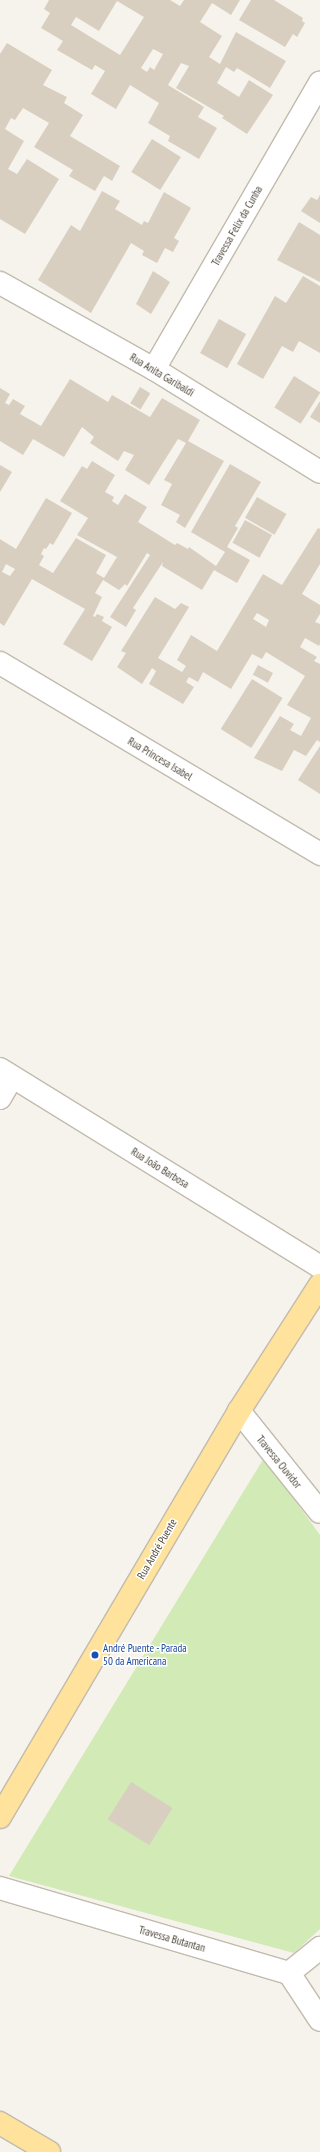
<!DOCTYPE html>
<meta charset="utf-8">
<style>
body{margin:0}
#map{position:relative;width:320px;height:2152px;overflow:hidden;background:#f6f3ec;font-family:"PT Sans Narrow",sans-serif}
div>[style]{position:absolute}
.green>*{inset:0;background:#d2eab5}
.building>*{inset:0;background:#d8cfc1;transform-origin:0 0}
.roads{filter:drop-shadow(1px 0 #c2bbae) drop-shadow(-1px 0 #c2bbae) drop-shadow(0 1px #c2bbae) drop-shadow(0 -1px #c2bbae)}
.minor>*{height:22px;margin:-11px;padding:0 11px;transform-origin:11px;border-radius:11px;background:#fff}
.major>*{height:22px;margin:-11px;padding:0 11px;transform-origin:11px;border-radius:11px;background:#ffe39c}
.dots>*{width:11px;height:11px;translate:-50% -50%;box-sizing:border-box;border:2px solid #fff;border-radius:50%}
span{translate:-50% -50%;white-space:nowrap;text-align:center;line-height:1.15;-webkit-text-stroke:3px #fff;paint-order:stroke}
.street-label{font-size:11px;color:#4b4439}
.transit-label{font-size:11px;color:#164399}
.left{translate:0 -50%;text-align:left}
</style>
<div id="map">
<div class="green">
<div style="clip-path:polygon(264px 1458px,320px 1535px,320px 1929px,294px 1953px,9px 1876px)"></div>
</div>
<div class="building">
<div style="clip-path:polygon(evenodd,49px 0,170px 0,180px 6px,184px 0,240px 0,231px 15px,212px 3px,200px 22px,222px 36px,209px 57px,220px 64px,236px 32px,286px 61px,270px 88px,237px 68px,234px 72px,226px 67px,217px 83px,239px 97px,249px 80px,273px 95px,247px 134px,222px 118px,224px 116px,176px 88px,189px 66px,181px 63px,168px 85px,204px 107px,198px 117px,217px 128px,199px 159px,168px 141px,170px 136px,148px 123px,159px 103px,130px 85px,116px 109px,91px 94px,105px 71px,95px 65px,92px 70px,57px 50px,63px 41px,41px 28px,50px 13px,44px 9px,49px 0,117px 1px,144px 17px,120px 55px,71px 25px,76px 17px,99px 31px,117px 1px,49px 0,153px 49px,163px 54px,154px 70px,150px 67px,147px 72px,141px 68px,153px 49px)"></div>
<div style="clip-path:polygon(251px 0,274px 0,303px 18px,302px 21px,305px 23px,297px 37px,293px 34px,285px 47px,239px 20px)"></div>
<div style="clip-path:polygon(7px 43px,52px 70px,43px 85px,67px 97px,64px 103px,83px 115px,70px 136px,120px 166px,112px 181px,104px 176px,95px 191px,69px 176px,73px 170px,34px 147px,49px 123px,23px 108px,15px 120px,11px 118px,5px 129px,24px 141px,8px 169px,17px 174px,27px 159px,59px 179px,25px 234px,0 219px,0 54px)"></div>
<div style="left:152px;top:139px;width:34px;height:39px;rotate:32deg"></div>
<div style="clip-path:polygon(102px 191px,120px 201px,115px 209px,142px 225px,144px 221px,148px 223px,164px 192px,191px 208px,174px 238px,179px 241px,173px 252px,165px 248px,157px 263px,142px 255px,144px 251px,131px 243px,91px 313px,38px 280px,71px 225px,80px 231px)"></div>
<div style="clip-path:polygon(320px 195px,320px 223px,301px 211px,311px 197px,317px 200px)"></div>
<div style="clip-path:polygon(299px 222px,320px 235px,320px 282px,277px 260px)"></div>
<div style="clip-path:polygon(153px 271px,170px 282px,151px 314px,136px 304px)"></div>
<div style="clip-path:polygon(303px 276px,320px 286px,320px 353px,299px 341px,293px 352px,282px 346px,263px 379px,237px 364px,275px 296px,286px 303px)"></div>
<div style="left:219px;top:319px;width:31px;height:39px;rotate:29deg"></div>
<div style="left:294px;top:376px;width:31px;height:37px;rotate:32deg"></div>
<div style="clip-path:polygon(70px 379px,108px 402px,112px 395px,150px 417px,162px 398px,200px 420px,188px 441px,224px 461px,185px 528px,176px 522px,180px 515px,161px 505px,172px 484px,164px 480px,186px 443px,178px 439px,149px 485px,125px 470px,134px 455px,124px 451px,118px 461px,90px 443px,94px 437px,82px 427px,64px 457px,33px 439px,23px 455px,0 441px,0 388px,10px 394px,5px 403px,9px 405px,13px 399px,25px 406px,20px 414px,41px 426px)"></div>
<div style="left:140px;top:387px;width:12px;height:19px;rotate:31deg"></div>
<div style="clip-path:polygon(320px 401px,320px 423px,310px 417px)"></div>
<div style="clip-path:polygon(evenodd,92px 461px,115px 475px,105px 492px,114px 497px,112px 501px,118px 505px,125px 494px,147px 507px,138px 522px,175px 545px,177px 543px,188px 549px,189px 547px,216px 566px,225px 552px,191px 532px,230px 464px,261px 482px,235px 526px,238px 528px,227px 547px,250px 560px,237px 583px,214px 570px,202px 590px,162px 566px,163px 562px,133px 608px,136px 610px,126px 627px,110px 617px,150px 555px,147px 553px,127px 586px,125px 584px,119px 590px,103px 580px,95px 593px,102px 597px,93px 616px,95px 617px,97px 614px,104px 617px,102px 621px,112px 627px,92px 661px,63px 644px,85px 609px,32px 579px,4px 626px,0 623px,0 539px,16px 549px,46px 498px,72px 513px,53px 545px,50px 543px,46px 549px,44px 548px,41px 554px,44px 556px,39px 565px,53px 573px,76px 538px,106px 555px,96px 573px,104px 578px,117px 557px,77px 535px,88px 518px,60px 501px,82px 466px,87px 469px,92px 461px,6px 564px,15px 569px,10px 576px,2px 572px,6px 564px)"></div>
<div style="clip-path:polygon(0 465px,12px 472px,0 492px)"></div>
<div style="left:257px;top:497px;width:34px;height:24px;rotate:30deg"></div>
<div style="left:245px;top:520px;width:31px;height:26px;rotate:29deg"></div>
<div style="clip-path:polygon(evenodd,318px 528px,320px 529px,320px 564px,302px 594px,320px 605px,320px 614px,315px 622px,320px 624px,320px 644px,319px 646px,305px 638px,300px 647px,317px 657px,314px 661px,320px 664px,320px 742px,317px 740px,306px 756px,294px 750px,282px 771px,254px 758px,280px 716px,294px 724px,290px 730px,301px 736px,311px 718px,287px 705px,305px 676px,266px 652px,262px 659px,252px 654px,231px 689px,203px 672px,198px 682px,189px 677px,186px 682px,194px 687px,183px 704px,149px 684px,156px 671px,152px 668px,142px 684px,117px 667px,126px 653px,121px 651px,155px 597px,175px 609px,181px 603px,189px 607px,158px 658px,182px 672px,186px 666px,177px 660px,191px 635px,217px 651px,263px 574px,282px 585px,318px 528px,257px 613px,269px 620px,266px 627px,253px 619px,257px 613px)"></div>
<div style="left:258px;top:665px;width:17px;height:11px;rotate:28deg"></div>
<div style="left:252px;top:679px;width:36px;height:59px;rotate:32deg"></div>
<div style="clip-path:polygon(320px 746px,320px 794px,298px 780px)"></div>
<div style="left:131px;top:1782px;width:49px;height:44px;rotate:32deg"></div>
</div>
<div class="roads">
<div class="minor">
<div style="left:0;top:283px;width:176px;rotate:29.2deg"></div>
<div style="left:154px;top:369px;width:195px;rotate:31.8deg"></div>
<div style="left:154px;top:369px;width:331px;rotate:-59.9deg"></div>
<div style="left:0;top:663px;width:373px;rotate:30.8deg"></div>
<div style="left:0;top:1069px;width:376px;rotate:31.7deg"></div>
<div style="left:0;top:1098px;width:24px;rotate:-60deg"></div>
<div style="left:239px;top:1411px;width:129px;rotate:51.3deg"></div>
<div style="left:0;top:1888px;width:301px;rotate:16.4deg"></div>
<div style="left:289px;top:1973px;width:56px;rotate:56.6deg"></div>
<div style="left:289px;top:1973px;width:40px;rotate:-39deg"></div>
</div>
<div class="major">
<div style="left:0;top:1817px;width:471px;rotate:-59.5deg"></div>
<div style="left:239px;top:1411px;width:150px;rotate:-57.3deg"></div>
<div style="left:0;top:2123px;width:57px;rotate:30.6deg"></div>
</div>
</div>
<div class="dots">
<div style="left:95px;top:1655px;background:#1a4fb4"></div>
</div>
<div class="street-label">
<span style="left:237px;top:226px;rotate:-60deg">Travessa Felix da Cunha</span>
<span style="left:162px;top:375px;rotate:31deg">Rua Anita Garibaldi</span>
<span style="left:160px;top:759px;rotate:31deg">Rua Princesa Isabel</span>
<span style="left:160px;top:1168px;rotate:32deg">Rua João Barbosa</span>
<span style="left:279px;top:1462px;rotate:51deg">Travessa Ouvidor</span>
<span style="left:157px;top:1549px;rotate:-60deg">Rua André Puente</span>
<span style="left:172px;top:1939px;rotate:16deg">Travessa Butantan</span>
</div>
<div class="transit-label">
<span class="left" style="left:103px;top:1655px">André Puente - Parada<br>50 da Americana</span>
</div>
</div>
